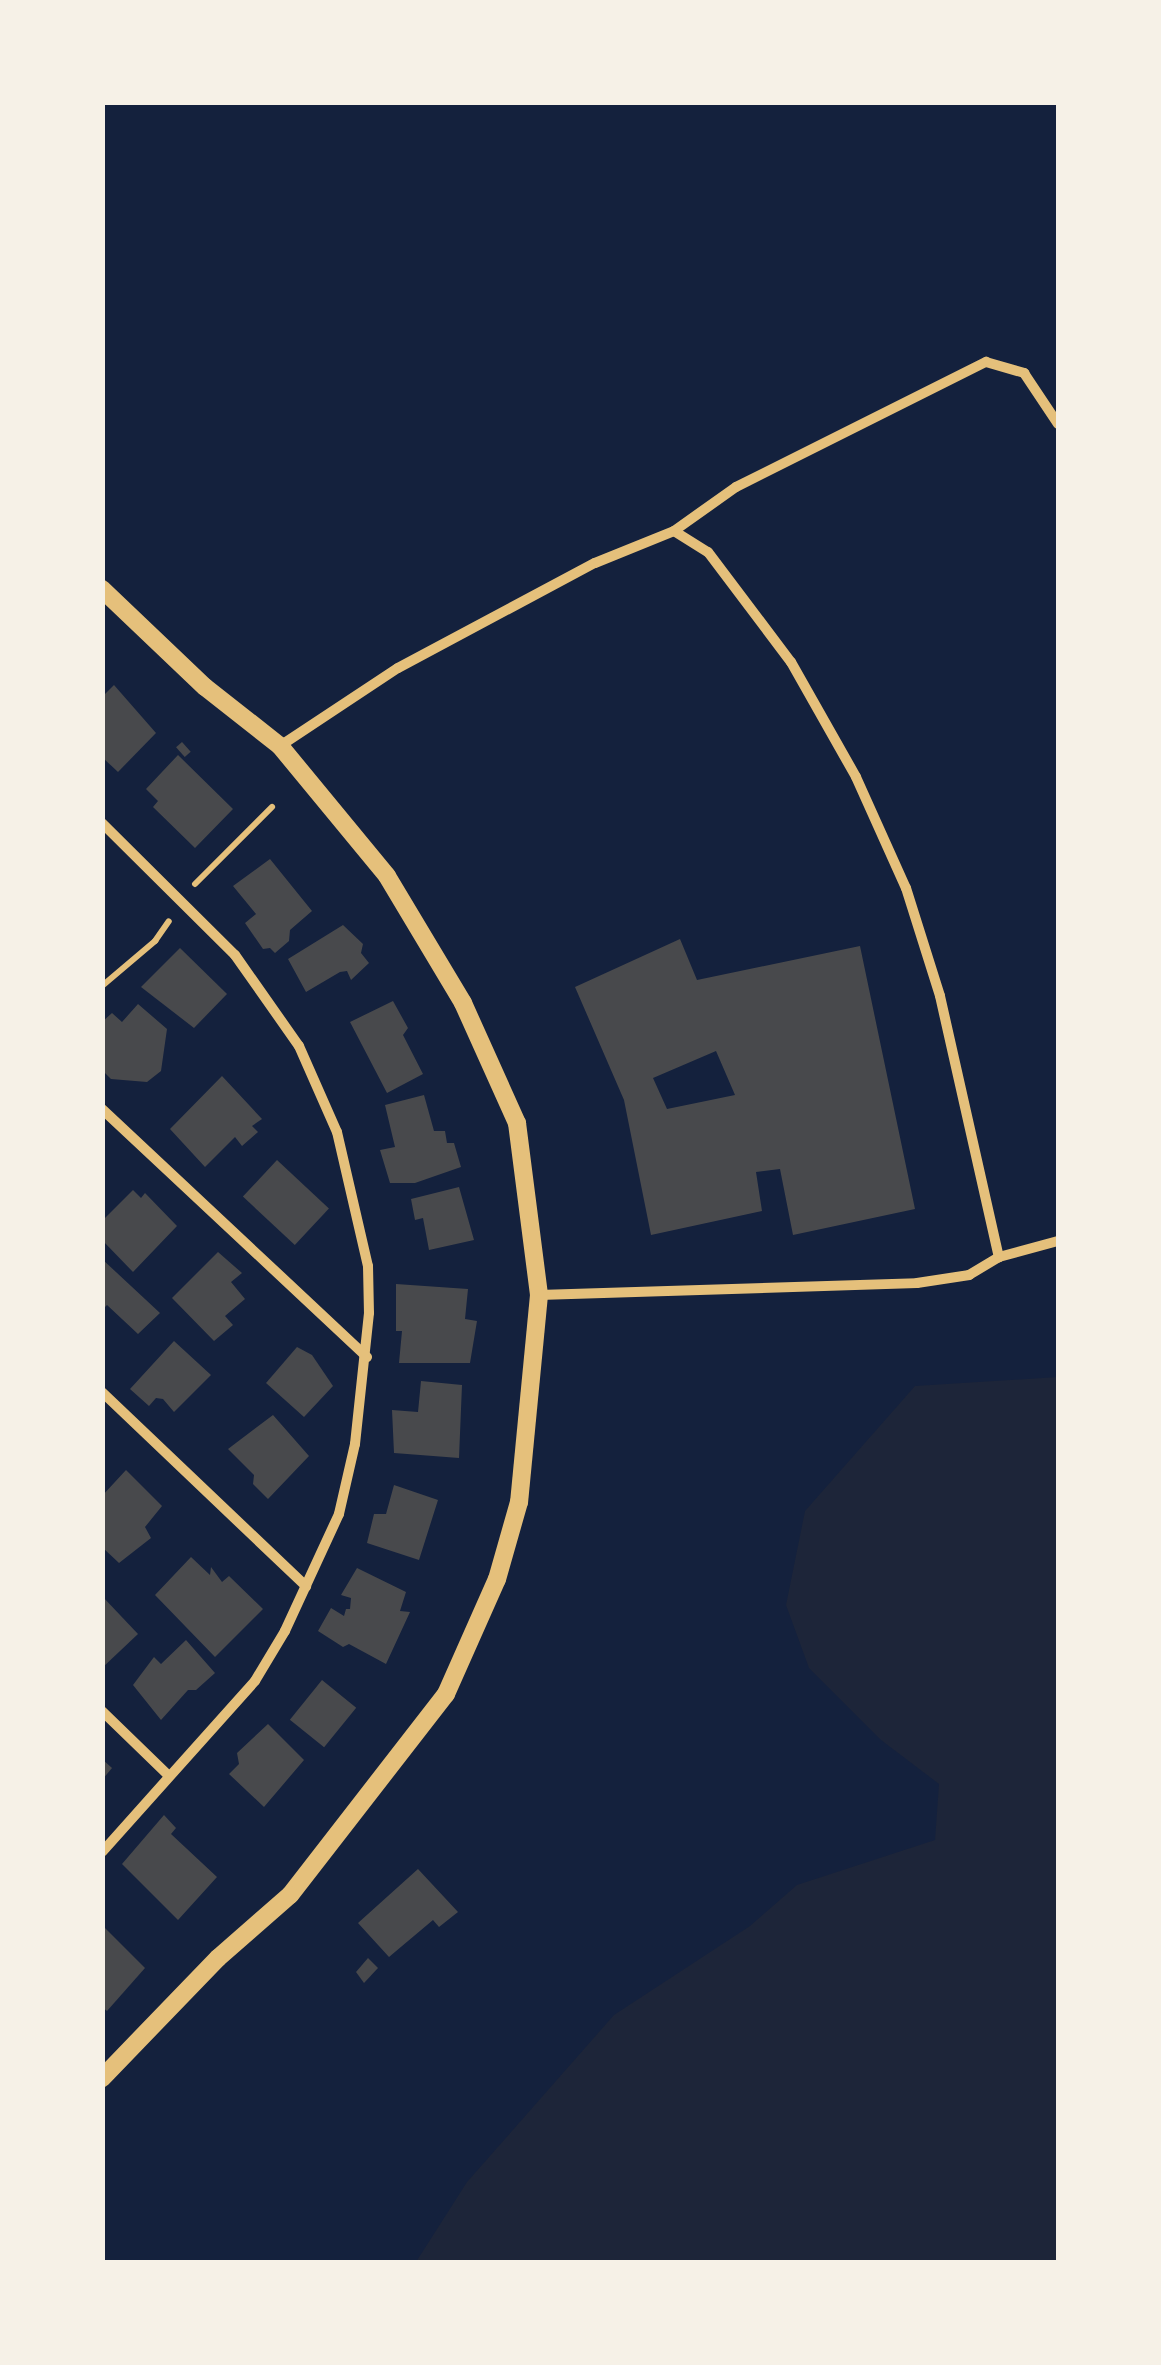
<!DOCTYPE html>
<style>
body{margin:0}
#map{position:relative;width:1161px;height:2365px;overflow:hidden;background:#14213d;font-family:"PT Sans",sans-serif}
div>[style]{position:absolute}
.green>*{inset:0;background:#1d2539}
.building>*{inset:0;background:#48494c;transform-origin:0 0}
.path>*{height:6px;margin:-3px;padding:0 3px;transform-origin:3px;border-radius:3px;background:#e5c07b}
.minor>*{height:10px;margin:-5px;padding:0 5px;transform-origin:5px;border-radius:5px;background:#e5c07b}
.tertiary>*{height:18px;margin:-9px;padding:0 9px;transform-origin:9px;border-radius:9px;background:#e5c07b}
span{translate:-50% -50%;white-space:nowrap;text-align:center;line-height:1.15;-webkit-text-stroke:10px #f6f1e7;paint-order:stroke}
.frame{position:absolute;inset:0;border:105px solid #f6f1e7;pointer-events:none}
</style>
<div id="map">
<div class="green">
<div style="clip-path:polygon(1058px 1377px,1058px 2262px,416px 2262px,467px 2182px,614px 2015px,750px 1926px,797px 1885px,935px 1840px,939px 1784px,881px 1740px,809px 1668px,786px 1605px,805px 1511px,915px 1386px)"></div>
</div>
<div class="building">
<div style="clip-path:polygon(114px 685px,156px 733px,118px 772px,102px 757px,102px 697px)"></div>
<div style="left:182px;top:742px;width:13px;height:8px;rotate:48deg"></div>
<div style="clip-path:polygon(178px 755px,233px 809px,195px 848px,153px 807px,158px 801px,146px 789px)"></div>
<div style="clip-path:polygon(270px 859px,312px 911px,290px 930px,289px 941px,275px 953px,270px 948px,263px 949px,245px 923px,256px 914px,233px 886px)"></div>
<div style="clip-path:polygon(343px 925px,363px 944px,361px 953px,369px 963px,351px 980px,347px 971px,340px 972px,306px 992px,288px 959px)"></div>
<div style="clip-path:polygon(evenodd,680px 939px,697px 980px,860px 946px,915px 1209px,793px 1235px,780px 1169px,756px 1172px,762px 1211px,651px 1235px,624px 1100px,575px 987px,680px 939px,716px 1051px,735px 1095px,667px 1109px,653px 1078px,716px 1051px)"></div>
<div style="clip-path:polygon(180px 948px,227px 994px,194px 1028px,141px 987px)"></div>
<div style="clip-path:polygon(393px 1001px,408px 1028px,403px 1035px,423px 1074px,387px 1093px,350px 1022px)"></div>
<div style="clip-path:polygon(138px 1004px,167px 1029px,161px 1071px,147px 1082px,111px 1079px,102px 1070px,102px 1022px,112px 1013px,122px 1022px)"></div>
<div style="clip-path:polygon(222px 1076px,262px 1119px,252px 1126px,258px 1132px,242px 1146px,235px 1137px,205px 1167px,170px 1129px)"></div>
<div style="clip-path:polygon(424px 1095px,434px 1131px,445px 1131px,447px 1143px,454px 1143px,461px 1167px,415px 1183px,390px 1183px,380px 1150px,395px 1147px,385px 1105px)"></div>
<div style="left:277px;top:1160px;width:71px;height:50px;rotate:43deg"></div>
<div style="clip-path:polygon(459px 1187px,474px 1240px,429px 1250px,423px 1218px,415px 1220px,411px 1199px)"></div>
<div style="clip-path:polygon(133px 1190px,141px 1198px,145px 1193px,177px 1226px,133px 1272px,102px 1240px,102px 1221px)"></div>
<div style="clip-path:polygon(218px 1252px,242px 1273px,231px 1282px,245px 1299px,225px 1316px,233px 1325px,214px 1341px,172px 1298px)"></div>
<div style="clip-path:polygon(102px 1259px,160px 1313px,138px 1334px,107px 1305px,102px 1310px)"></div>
<div style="clip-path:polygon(396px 1284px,468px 1289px,465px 1319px,477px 1321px,470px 1363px,399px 1363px,402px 1331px,396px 1331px)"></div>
<div style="clip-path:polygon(174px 1341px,211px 1375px,174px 1412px,163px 1399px,156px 1398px,149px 1406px,130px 1389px)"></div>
<div style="clip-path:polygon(297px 1347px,312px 1355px,333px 1386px,304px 1417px,266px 1383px)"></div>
<div style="clip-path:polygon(421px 1381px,462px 1385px,459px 1458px,394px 1453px,392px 1410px,418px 1412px)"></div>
<div style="clip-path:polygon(273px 1415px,309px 1456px,268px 1499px,253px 1484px,254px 1475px,228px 1449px)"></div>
<div style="clip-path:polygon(126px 1470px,162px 1506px,145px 1527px,151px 1538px,119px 1563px,102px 1547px,102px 1496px)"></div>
<div style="clip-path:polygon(394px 1485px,438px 1500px,419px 1560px,367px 1543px,374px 1514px,386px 1514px)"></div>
<div style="clip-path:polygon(191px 1557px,210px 1575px,211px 1567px,222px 1582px,229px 1576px,263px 1609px,215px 1657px,155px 1595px)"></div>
<div style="clip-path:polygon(357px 1568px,406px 1592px,400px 1611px,410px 1612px,386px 1664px,349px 1644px,343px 1647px,318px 1631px,331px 1608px,344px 1616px,346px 1609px,350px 1609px,351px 1598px,341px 1595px)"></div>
<div style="clip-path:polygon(102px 1596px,138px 1634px,102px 1668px)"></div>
<div style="clip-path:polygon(186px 1640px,215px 1673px,196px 1690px,188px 1690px,161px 1720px,133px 1685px,154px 1657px,161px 1664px)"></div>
<div style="left:322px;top:1680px;width:44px;height:51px;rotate:39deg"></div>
<div style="clip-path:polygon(268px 1724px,304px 1760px,264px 1807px,229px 1774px,239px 1764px,237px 1753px)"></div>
<div style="clip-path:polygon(102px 1759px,112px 1768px,102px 1780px)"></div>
<div style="clip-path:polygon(164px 1815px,176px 1828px,171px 1834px,217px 1877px,178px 1920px,122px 1864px)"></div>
<div style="clip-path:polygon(418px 1869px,458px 1912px,439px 1927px,433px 1920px,389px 1957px,358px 1923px)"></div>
<div style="clip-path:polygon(102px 1925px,145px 1968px,107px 2011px,102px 2007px)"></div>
<div style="clip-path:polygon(368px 1958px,378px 1968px,364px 1983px,356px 1972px)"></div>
</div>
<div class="path">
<div style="left:195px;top:884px;width:109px;rotate:-45deg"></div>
<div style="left:102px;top:986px;width:70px;rotate:-40.3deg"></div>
<div style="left:155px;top:941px;width:24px;rotate:-55deg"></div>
</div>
<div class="minor">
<div style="left:674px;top:531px;width:40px;rotate:32deg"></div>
<div style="left:708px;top:552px;width:138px;rotate:53deg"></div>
<div style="left:791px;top:662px;width:132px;rotate:60.5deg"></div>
<div style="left:856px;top:777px;width:122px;rotate:65.8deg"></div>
<div style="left:906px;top:888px;width:113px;rotate:72.5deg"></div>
<div style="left:940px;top:996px;width:268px;rotate:77.3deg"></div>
<div style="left:999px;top:1257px;width:61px;rotate:-15.2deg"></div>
<div style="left:280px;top:746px;width:141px;rotate:-33.5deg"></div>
<div style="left:398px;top:668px;width:223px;rotate:-28.1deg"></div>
<div style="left:595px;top:563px;width:85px;rotate:-22.1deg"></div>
<div style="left:674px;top:531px;width:76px;rotate:-35.4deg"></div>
<div style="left:736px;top:487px;width:280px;rotate:-26.6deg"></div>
<div style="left:986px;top:362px;width:40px;rotate:16deg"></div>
<div style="left:1024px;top:373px;width:61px;rotate:56.3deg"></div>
<div style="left:102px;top:823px;width:187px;rotate:44.8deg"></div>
<div style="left:235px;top:955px;width:111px;rotate:54.9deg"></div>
<div style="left:299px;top:1046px;width:94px;rotate:66.2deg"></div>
<div style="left:337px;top:1132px;width:138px;rotate:77deg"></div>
<div style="left:368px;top:1266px;width:47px;rotate:88.8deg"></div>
<div style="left:369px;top:1313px;width:132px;rotate:96.1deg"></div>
<div style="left:355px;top:1444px;width:72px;rotate:102.9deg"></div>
<div style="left:339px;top:1514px;width:129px;rotate:114.8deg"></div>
<div style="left:285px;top:1631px;width:58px;rotate:121deg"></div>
<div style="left:255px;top:1681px;width:229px;rotate:131.8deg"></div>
<div style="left:102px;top:1109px;width:363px;rotate:43.1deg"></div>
<div style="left:539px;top:1295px;width:378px;rotate:-1.8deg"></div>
<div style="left:917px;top:1283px;width:53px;rotate:-8.7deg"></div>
<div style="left:969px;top:1275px;width:35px;rotate:-31deg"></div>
<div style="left:102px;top:1392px;width:282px;rotate:43.6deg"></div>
<div style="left:102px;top:1711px;width:93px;rotate:44.1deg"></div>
</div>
<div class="tertiary">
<div style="left:102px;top:589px;width:142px;rotate:43.6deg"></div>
<div style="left:205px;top:687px;width:95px;rotate:38.2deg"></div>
<div style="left:280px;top:746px;width:168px;rotate:50.5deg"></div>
<div style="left:387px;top:876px;width:148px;rotate:59.1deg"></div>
<div style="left:463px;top:1003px;width:132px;rotate:65.8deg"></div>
<div style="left:517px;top:1123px;width:173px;rotate:82.7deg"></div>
<div style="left:539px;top:1295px;width:208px;rotate:95.5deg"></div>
<div style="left:519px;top:1502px;width:80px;rotate:105.9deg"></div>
<div style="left:497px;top:1579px;width:126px;rotate:113.9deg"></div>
<div style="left:446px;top:1694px;width:254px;rotate:127.8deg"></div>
<div style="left:290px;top:1895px;width:96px;rotate:138.8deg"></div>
<div style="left:218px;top:1958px;width:167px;rotate:134deg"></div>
</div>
<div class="frame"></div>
</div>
